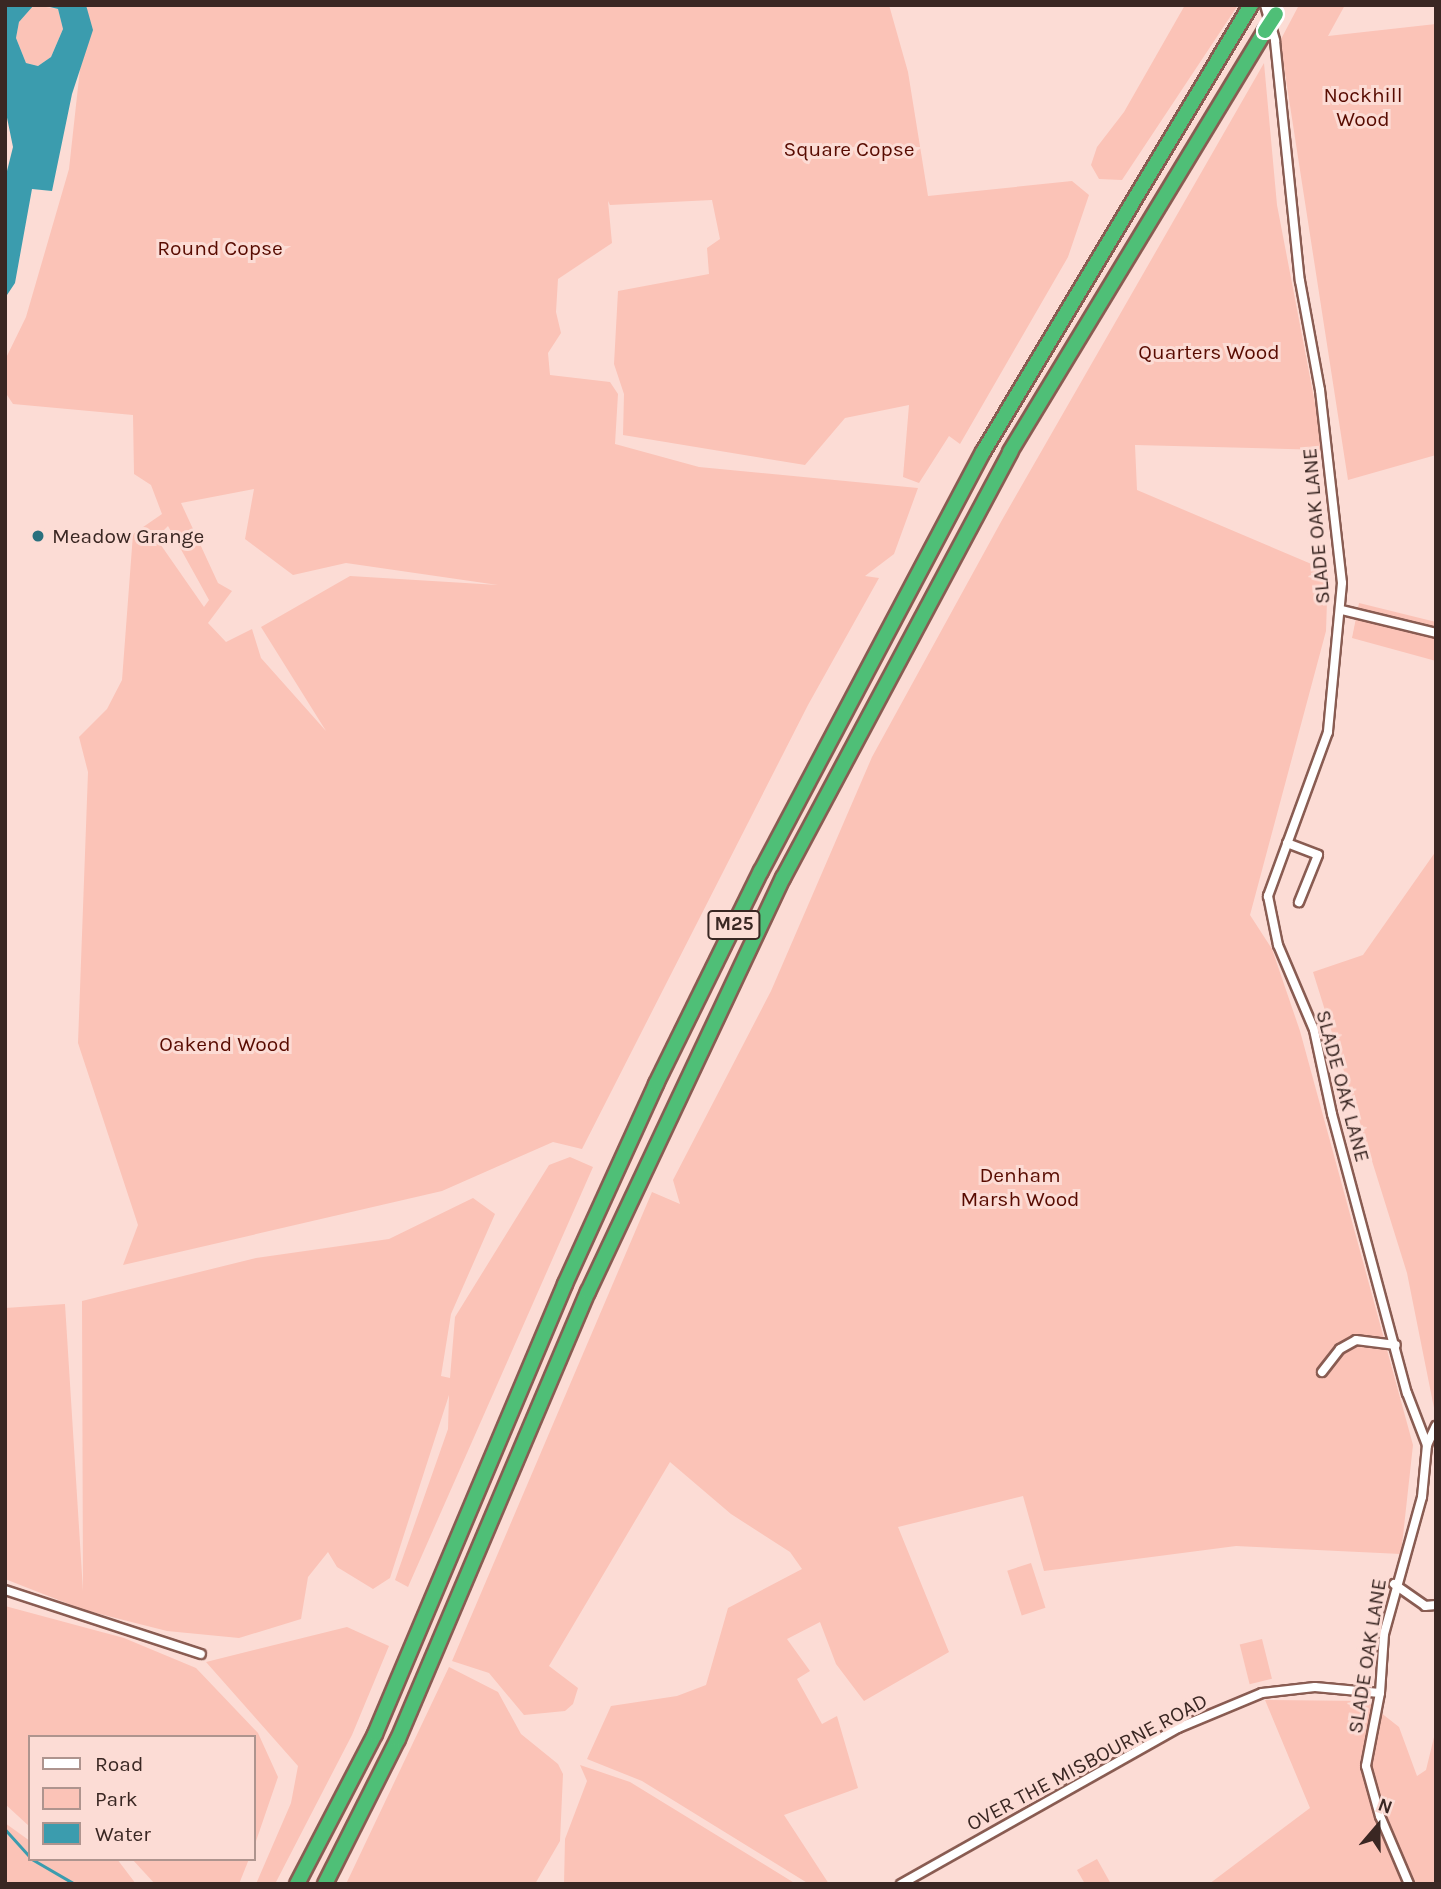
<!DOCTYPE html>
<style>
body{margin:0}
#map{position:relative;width:1441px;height:1889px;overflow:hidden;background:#fcdcd5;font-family:Karla,sans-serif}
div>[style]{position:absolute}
.green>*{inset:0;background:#fbc3b7;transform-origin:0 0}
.water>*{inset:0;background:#3b9cae}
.stream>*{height:2.5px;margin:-1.25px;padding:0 1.25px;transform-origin:1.25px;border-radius:1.25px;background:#3b9cae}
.roads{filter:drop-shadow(2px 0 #895c52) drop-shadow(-2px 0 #895c52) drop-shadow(0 2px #895c52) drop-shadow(0 -2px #895c52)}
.street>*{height:8px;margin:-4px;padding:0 4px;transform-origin:4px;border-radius:4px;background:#fff}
.highway>*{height:14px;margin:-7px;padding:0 7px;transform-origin:7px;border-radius:7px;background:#4fbf77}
.bridges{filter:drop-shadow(2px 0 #fff) drop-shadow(-2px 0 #fff) drop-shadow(0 2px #fff) drop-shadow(0 -2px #fff)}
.highway-bridge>*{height:14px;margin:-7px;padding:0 7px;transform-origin:7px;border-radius:7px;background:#4fbf77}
.dots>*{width:19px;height:19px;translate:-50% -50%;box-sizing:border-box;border:4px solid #fcdcd5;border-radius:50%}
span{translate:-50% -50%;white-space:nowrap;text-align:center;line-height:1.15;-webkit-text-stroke:6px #fcdcd5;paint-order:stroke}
.shield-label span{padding:2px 5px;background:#fcdcd5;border:2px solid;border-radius:5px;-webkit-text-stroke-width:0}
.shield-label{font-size:19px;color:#3a2723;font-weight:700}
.park-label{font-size:21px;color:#580b01}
.street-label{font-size:21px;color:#3a2723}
.poi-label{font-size:21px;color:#3a2723}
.left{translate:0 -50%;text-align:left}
.frame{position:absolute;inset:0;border:7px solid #3a2723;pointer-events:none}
.legend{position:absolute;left:28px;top:1735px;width:228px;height:126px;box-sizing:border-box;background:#fcdcd5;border:2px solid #ae948e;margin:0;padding:9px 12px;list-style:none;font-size:21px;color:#3a2723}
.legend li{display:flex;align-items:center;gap:14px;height:35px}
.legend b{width:35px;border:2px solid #ae948e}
.north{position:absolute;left:1343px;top:1791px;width:70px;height:70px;-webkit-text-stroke:5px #fcdcd5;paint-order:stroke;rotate:20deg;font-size:19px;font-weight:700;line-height:28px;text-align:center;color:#3a2723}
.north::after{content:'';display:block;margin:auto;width:24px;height:32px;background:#3a2723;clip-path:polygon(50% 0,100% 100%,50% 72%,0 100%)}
</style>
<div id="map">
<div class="green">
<div style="clip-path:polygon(34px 5px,58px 9px,63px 29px,51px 57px,38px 66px,26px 63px,16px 38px,19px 22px)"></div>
<div style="clip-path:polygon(evenodd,87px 5px,889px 5px,908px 72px,928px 196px,1072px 181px,1089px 195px,1068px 257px,960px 444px,949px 436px,919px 483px,903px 477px,909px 405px,845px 418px,805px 465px,623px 435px,624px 394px,614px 364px,618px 291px,709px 274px,707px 248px,720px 239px,712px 200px,610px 205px,608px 201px,612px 243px,558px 279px,556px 312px,561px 333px,548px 353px,550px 375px,610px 382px,618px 394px,615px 444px,699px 467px,918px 488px,894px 554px,865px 576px,879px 578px,808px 705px,582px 1149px,553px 1142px,442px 1191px,123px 1265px,138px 1225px,78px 1043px,88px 772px,79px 737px,107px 709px,122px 680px,133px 534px,162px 514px,151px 485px,134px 474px,133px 415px,13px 404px,5px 392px,5px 360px,26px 317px,69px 169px,87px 5px,254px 489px,245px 539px,293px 575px,346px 563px,498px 585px,350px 576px,261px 627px,326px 731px,261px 658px,252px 629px,226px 642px,208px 623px,232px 591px,218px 583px,181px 503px,254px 489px,87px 5px,168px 526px,209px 600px,204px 607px,156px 538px,168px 526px)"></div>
<div style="clip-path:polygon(1185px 5px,1238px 5px,1122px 180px,1099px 179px,1091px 165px,1097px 147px,1124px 112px)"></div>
<div style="clip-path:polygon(1299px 5px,1345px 5px,1328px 36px,1436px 24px,1436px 455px,1348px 480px,1280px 41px)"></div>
<div style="clip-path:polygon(1264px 63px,1277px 205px,1324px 450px,1135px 445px,1137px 490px,1328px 571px,1326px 631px,1250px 915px,1272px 949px,1300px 1031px,1413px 1445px,1401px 1554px,1236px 1546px,1044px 1571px,1023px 1496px,898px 1527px,949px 1652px,864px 1701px,836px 1664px,820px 1622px,787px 1639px,810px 1671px,797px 1679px,822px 1724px,837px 1716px,858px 1788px,784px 1815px,829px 1884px,809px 1884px,642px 1781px,587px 1759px,611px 1706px,677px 1696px,706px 1685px,728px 1608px,802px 1569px,790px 1552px,731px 1514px,670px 1462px,549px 1666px,578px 1688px,573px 1704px,565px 1711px,524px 1715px,489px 1673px,452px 1661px,652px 1192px,680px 1204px,673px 1180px,771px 991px,872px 757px,1002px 520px)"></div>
<div style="clip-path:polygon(1359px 603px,1436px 622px,1436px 661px,1352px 638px)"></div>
<div style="clip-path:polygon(1436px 851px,1436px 1418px,1407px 1273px,1313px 972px,1363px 955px)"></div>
<div style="clip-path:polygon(570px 1157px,593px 1167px,408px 1587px,395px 1580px,448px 1429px,449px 1395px,390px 1578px,373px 1589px,337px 1567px,328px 1552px,308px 1577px,301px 1619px,239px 1638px,167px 1631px,84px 1610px,5px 1579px,5px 1308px,65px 1304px,83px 1591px,82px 1301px,256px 1258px,389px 1239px,473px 1198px,495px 1214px,451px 1314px,441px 1376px,450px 1378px,455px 1317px,549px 1165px)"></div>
<div style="left:1031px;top:1563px;width:47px;height:25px;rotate:72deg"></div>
<div style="clip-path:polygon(5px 1606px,124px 1638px,196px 1668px,258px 1733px,278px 1777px,254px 1847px,254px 1737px,30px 1737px,30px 1827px,5px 1804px)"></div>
<div style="clip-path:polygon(347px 1627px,389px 1646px,352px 1735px,275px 1884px,256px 1884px,291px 1803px,298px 1766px,206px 1662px)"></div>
<div style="left:1262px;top:1639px;width:41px;height:23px;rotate:76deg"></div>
<div style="clip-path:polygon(449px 1667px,498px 1692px,521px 1734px,558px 1764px,563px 1774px,560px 1841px,535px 1884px,346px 1884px)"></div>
<div style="clip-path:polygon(1265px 1700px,1366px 1701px,1399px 1727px,1417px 1776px,1426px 1770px,1436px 1729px,1436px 1884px,1209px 1884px,1310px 1808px)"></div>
<div style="clip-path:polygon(580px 1765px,630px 1782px,796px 1884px,564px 1884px,565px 1839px,587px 1781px)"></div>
<div style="clip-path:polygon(5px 1823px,30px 1841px,30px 1859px,117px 1859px,136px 1884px,5px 1884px)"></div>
<div style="clip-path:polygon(132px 1859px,249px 1859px,239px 1884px,155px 1884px)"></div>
<div style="clip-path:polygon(1097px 1859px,1111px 1884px,1085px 1884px,1077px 1870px)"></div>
</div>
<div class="water">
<div style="clip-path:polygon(5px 5px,34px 5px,19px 22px,16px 38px,26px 63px,38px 66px,51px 57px,63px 29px,58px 9px,42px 5px,86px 5px,93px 30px,72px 94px,52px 191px,32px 189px,15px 283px,5px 298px,5px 179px,13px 147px,5px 108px)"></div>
</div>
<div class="stream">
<div style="left:5px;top:1829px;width:38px;rotate:48deg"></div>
<div style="left:32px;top:1859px;width:50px;rotate:30.2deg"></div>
</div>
<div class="roads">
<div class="street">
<div style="left:1265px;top:5px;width:37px;rotate:74deg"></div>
<div style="left:1275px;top:41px;width:241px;rotate:84.1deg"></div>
<div style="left:1300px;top:281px;width:111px;rotate:79.6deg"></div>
<div style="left:1320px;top:390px;width:194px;rotate:83.5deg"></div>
<div style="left:1342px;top:583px;width:150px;rotate:95.4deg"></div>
<div style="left:1328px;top:732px;width:175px;rotate:110.1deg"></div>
<div style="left:1268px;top:896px;width:50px;rotate:78.5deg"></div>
<div style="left:1278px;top:945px;width:92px;rotate:67deg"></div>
<div style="left:1314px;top:1030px;width:86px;rotate:77.9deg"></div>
<div style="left:1332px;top:1114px;width:289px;rotate:75deg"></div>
<div style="left:1407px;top:1393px;width:56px;rotate:69deg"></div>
<div style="left:1427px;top:1445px;width:52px;rotate:95.5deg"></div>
<div style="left:1422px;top:1497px;width:142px;rotate:105.5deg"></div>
<div style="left:1384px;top:1634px;width:59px;rotate:93.9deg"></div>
<div style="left:1380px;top:1693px;width:74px;rotate:100.9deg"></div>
<div style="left:1366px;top:1766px;width:52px;rotate:74.4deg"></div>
<div style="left:1380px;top:1816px;width:74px;rotate:66.9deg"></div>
<div style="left:1342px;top:610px;width:97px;rotate:13.7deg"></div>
<div style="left:1287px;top:843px;width:33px;rotate:21deg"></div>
<div style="left:1318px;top:855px;width:51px;rotate:112deg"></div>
<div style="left:1322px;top:1372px;width:29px;rotate:-52deg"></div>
<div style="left:1340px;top:1349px;width:18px;rotate:-29deg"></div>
<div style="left:1356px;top:1340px;width:40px;rotate:7.1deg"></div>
<div style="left:1427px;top:1445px;width:21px;rotate:-65deg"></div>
<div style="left:1394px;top:1584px;width:38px;rotate:35deg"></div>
<div style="left:1425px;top:1606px;width:11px;rotate:-5deg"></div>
<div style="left:5px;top:1590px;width:206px;rotate:18.1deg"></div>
<div style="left:901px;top:1884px;width:318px;rotate:-29.4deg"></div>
<div style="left:1178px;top:1728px;width:91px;rotate:-22.6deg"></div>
<div style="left:1262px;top:1693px;width:53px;rotate:-6.5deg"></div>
<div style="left:1315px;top:1687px;width:65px;rotate:5.3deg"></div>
</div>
<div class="highway">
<div style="left:297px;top:1884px;width:169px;rotate:-62.5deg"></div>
<div style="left:375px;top:1734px;width:488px;rotate:-67.1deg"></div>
<div style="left:565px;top:1284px;width:220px;rotate:-65.5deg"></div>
<div style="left:656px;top:1084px;width:237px;rotate:-63.8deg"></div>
<div style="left:761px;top:871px;width:474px;rotate:-62.1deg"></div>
<div style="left:983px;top:452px;width:521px;rotate:-59.06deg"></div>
<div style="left:325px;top:1884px;width:162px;rotate:-63.3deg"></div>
<div style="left:398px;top:1739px;width:486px;rotate:-67deg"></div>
<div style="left:588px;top:1292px;width:458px;rotate:-64.8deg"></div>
<div style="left:783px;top:878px;width:483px;rotate:-61.9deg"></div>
<div style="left:1010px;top:452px;width:492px;rotate:-58.8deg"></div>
</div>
</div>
<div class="bridges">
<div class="highway-bridge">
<div style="left:1265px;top:31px;width:20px;rotate:-57deg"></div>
</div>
</div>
<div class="dots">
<div style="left:38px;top:536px;background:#2a707e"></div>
</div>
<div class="shield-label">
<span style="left:734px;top:925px">M25</span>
</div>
<div class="park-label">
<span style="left:1363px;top:107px">Nockhill<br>Wood</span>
<span style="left:849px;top:149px">Square Copse</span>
<span style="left:220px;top:248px">Round Copse</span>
<span style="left:1209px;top:352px">Quarters Wood</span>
<span style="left:225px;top:1044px">Oakend Wood</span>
<span style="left:1020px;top:1187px">Denham<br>Marsh Wood</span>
</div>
<div class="street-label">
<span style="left:1316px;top:526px;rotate:-95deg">SLADE OAK LANE</span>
<span style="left:1343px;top:1086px;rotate:75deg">SLADE OAK LANE</span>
<span style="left:1367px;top:1656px;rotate:-81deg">SLADE OAK LANE</span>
<span style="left:1087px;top:1762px;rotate:-28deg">OVER THE MISBOURNE ROAD</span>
</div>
<div class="poi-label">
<span class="left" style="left:52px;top:536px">Meadow Grange</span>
</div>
<div class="frame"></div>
<ul class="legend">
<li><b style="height:9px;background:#fff"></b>Road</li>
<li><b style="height:19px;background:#fbc3b7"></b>Park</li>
<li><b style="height:19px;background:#3b9cae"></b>Water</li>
</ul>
<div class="north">N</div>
</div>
